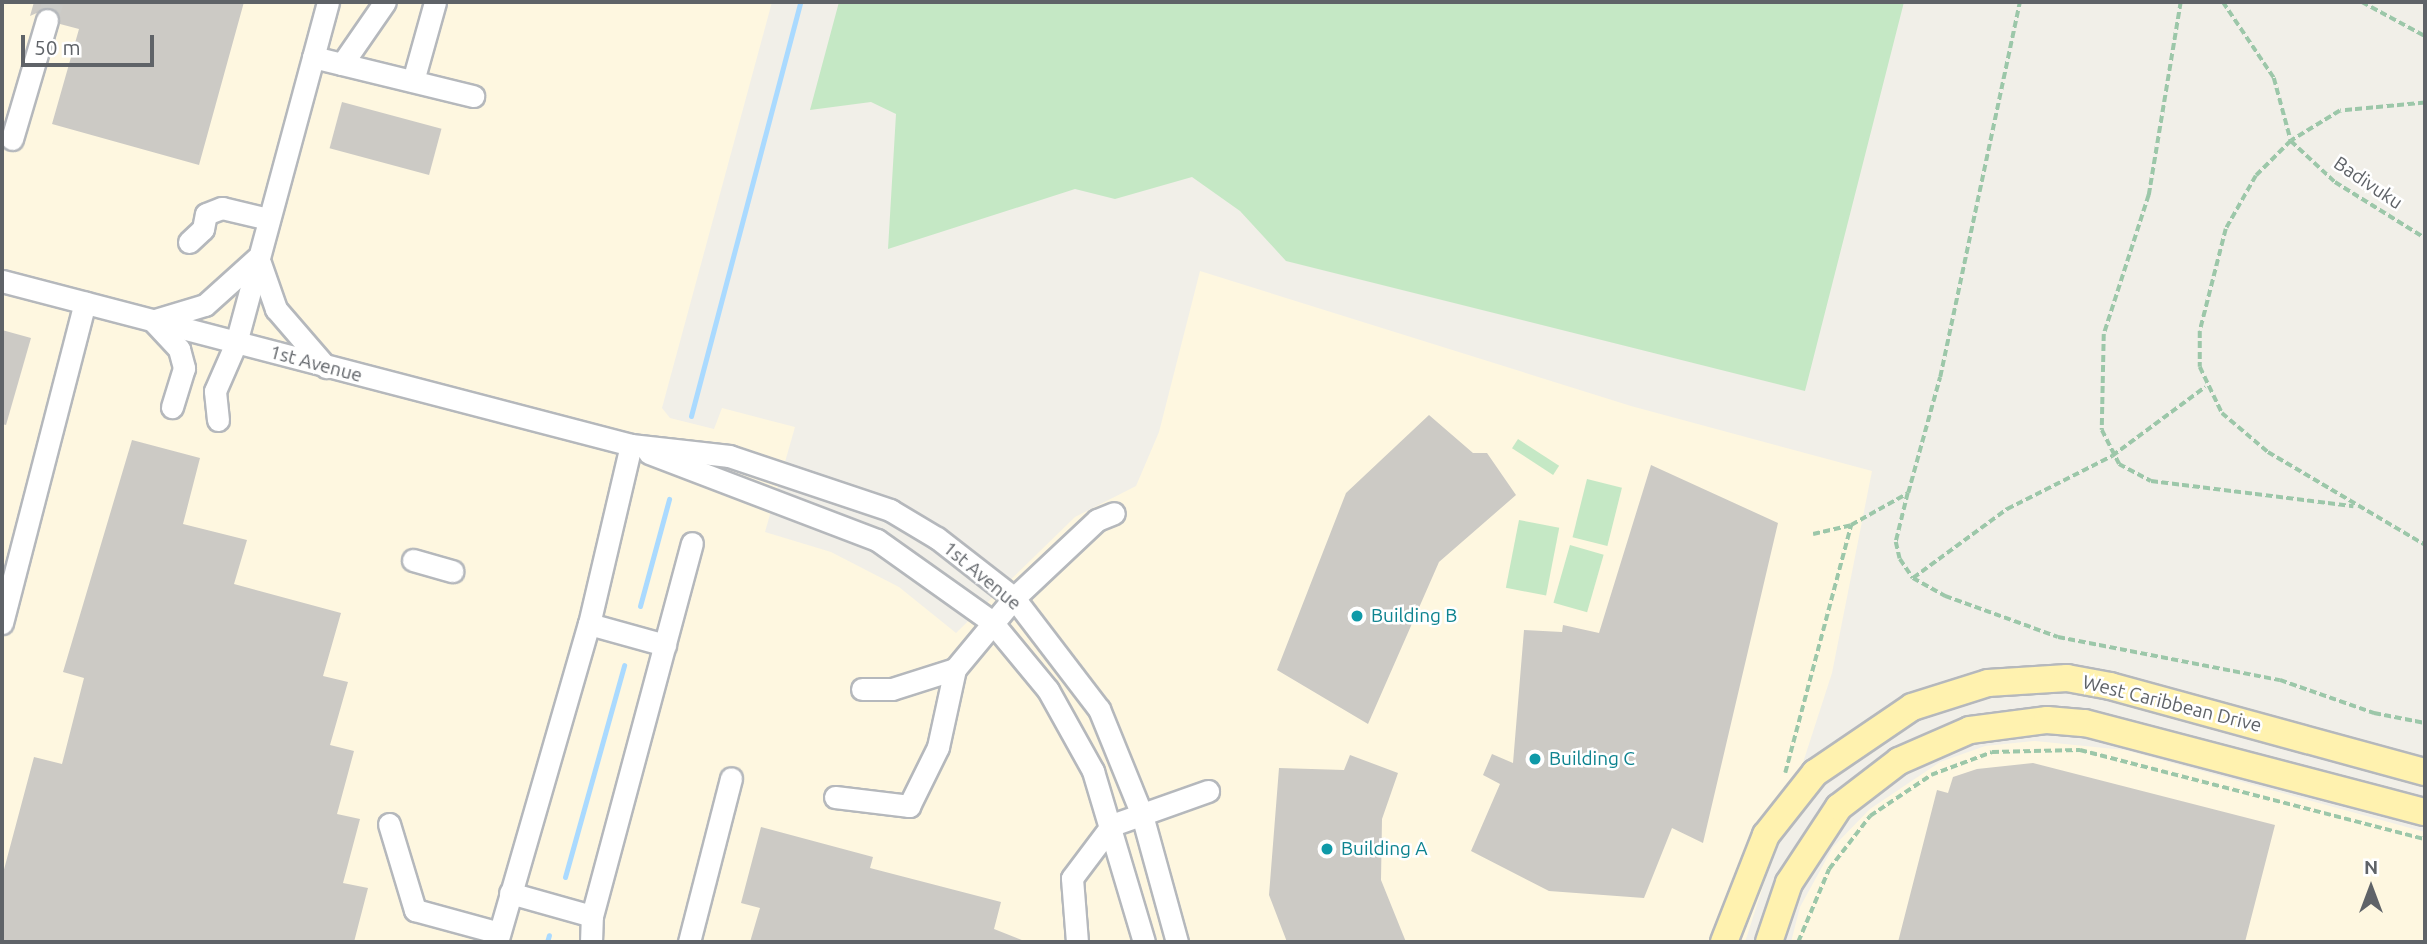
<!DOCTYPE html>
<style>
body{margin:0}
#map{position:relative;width:2427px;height:944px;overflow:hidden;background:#f1efe8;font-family:Ubuntu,sans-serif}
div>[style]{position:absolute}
.commercial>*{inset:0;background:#fef7e0}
.green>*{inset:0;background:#c5e8c5;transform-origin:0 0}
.stream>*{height:5px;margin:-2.5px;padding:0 2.5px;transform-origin:2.5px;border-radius:2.5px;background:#aadaff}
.building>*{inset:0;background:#cccac5;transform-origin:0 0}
.minor-tunnel>*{height:21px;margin-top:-10.5px;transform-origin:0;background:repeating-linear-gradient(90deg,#ccccc8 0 21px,transparent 0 31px)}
.path>*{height:3.5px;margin-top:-1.75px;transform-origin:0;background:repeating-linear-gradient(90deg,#9cc7a9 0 7px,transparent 0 10.5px)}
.roads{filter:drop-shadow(2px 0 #b5b8bc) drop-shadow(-2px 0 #b5b8bc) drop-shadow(0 2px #b5b8bc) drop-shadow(0 -2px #b5b8bc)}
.minor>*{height:21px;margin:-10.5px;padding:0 10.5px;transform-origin:10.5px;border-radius:10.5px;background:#fff}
.major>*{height:26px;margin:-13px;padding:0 13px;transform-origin:13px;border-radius:13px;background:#fff2af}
.dots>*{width:19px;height:19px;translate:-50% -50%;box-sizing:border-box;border:4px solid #fff;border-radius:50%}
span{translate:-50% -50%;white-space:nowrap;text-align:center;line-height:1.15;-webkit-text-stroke:5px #fff;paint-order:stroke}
.street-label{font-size:19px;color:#5f6368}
.culture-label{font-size:19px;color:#0d838f}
.left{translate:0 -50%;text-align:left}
.frame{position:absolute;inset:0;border:4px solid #5f6368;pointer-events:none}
.north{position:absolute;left:2336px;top:853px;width:70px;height:70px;-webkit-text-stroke:5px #fff;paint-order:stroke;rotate:0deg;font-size:19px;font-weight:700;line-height:28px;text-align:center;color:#5f6368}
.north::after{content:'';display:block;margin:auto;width:24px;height:32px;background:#5f6368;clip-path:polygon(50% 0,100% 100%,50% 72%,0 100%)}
.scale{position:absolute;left:21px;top:35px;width:133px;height:32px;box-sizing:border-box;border:4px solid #5f6368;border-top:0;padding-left:9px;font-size:21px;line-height:24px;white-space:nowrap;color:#5f6368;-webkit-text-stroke:5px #fff;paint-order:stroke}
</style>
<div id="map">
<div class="commercial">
<div style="clip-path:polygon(2px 2px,772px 2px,662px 408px,670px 418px,714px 429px,722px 408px,795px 427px,765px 532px,831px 552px,899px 587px,956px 633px,1075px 517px,1136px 486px,1159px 432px,1200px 271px,1631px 406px,1872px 471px,1832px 673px,1745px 942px,2px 942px)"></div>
<div style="clip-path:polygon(2035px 741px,2125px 750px,2425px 832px,2425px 942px,1791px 942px,1800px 907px,1833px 847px,1870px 809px,1940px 762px,1985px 746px)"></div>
</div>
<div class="green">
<div style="clip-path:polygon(839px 2px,1904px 2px,1805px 391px,1286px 261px,1240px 211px,1192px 177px,1115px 199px,1075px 189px,888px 249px,896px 114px,871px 102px,810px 110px)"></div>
<div style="left:1518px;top:439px;width:49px;height:11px;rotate:33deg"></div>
<div style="left:1587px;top:479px;width:36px;height:60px;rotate:14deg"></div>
<div style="left:1519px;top:520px;width:41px;height:69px;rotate:11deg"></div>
<div style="left:1570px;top:545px;width:35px;height:60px;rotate:16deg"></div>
</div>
<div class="stream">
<div style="left:691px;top:416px;width:428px;rotate:-75.2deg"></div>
<div style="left:640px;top:606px;width:111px;rotate:-74.8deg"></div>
<div style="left:565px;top:877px;width:220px;rotate:-74.4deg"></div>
<div style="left:547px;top:942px;width:7px;rotate:-74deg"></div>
</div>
<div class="building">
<div style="clip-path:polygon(34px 2px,244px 2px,199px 165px,52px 124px,79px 29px,60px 24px,50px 7px,30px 16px)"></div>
<div style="left:342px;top:102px;width:103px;height:48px;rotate:15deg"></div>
<div style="clip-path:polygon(2px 330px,31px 338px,6px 425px,2px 424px)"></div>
<div style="clip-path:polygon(1429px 415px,1473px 453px,1487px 453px,1516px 495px,1439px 562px,1368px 724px,1277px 670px,1346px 493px)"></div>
<div style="clip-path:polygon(132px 440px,200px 458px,183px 524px,247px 540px,234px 584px,341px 613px,323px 676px,348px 682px,330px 745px,354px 751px,337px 814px,360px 819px,343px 883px,368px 888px,354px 942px,2px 942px,2px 877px,34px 757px,62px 764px,84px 678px,63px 672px)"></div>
<div style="clip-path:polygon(1651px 465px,1778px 523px,1703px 843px,1672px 828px,1644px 898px,1549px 891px,1471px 851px,1500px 784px,1483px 775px,1492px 754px,1513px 763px,1524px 630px,1562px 632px,1563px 625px,1599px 633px)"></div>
<div style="clip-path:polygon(1350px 755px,1398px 773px,1382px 819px,1381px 880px,1406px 942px,1287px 942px,1269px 895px,1279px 768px,1344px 770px)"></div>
<div style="clip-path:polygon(2033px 763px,2275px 825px,2245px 942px,1898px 942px,1937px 790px,1948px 793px,1953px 777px,1977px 769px)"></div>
<div style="clip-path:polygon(761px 827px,873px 857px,870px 868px,1001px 902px,994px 929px,1027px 942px,750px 942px,760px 908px,741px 903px)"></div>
</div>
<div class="minor-tunnel">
<div style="left:47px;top:20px;width:19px;rotate:-72deg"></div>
</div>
<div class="path">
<div style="left:2181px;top:2px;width:196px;rotate:99.4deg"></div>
<div style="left:2149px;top:195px;width:146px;rotate:107.9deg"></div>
<div style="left:2104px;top:334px;width:96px;rotate:91.2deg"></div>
<div style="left:2102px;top:430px;width:38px;rotate:63deg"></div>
<div style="left:2119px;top:464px;width:36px;rotate:28deg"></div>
<div style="left:2151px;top:481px;width:204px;rotate:7.1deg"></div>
<div style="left:2223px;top:2px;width:92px;rotate:56.1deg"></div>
<div style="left:2274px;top:78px;width:65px;rotate:74.9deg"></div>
<div style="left:2291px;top:141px;width:60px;rotate:43deg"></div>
<div style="left:2335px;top:182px;width:106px;rotate:31.9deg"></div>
<div style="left:2362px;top:2px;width:72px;rotate:28.4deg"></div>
<div style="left:2425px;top:103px;width:85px;rotate:174.6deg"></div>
<div style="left:2340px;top:111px;width:57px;rotate:148.5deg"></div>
<div style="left:2291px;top:141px;width:49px;rotate:135deg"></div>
<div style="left:2256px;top:176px;width:61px;rotate:119.5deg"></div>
<div style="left:2226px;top:229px;width:105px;rotate:104.3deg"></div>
<div style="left:2200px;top:331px;width:36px;rotate:90deg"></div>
<div style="left:2200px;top:367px;width:51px;rotate:64.4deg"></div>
<div style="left:2222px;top:413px;width:60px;rotate:40.3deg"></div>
<div style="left:2268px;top:452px;width:182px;rotate:30.6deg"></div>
<div style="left:1908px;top:493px;width:50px;rotate:103.8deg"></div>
<div style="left:1896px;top:542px;width:17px;rotate:77deg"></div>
<div style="left:1900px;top:559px;width:23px;rotate:56deg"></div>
<div style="left:1913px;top:578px;width:37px;rotate:29deg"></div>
<div style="left:1945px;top:596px;width:120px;rotate:19.9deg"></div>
<div style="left:2058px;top:637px;width:226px;rotate:11deg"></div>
<div style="left:2280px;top:680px;width:100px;rotate:19.3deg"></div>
<div style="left:2374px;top:713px;width:52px;rotate:11.1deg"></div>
<div style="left:1813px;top:534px;width:39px;rotate:-13deg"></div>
<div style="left:1851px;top:525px;width:65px;rotate:-29.3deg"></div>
<div style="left:1908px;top:493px;width:120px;rotate:-74.6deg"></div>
<div style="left:1940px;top:377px;width:383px;rotate:-78deg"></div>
<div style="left:1913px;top:578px;width:117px;rotate:-36.3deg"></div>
<div style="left:2007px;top:509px;width:118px;rotate:-26.8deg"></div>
<div style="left:2112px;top:456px;width:116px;rotate:-36.6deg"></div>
<div style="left:1785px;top:773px;width:257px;rotate:-75.1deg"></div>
<div style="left:1798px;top:942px;width:79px;rotate:-67deg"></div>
<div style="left:1829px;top:869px;width:67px;rotate:-52.3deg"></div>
<div style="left:1870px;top:816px;width:73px;rotate:-33.9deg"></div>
<div style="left:1931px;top:775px;width:65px;rotate:-20.7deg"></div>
<div style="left:1992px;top:752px;width:88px;rotate:-1.3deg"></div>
<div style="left:2080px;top:750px;width:356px;rotate:14.5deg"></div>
</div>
<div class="roads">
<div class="minor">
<div style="left:313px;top:57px;width:165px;rotate:13.7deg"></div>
<div style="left:342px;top:64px;width:75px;rotate:-55.3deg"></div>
<div style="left:413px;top:81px;width:82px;rotate:-74.4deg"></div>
<div style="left:12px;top:139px;width:124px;rotate:-73.6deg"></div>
<div style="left:189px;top:242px;width:19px;rotate:-43deg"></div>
<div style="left:203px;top:229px;width:15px;rotate:-79deg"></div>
<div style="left:206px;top:214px;width:17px;rotate:-21deg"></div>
<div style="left:222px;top:208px;width:47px;rotate:13.4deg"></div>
<div style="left:260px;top:263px;width:49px;rotate:70.8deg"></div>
<div style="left:276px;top:309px;width:77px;rotate:49.2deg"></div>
<div style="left:2px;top:281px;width:650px;rotate:14.61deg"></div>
<div style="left:631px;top:445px;width:99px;rotate:6.4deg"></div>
<div style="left:729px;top:456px;width:170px;rotate:18.5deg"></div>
<div style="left:890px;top:510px;width:55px;rotate:30.8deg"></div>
<div style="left:937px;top:538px;width:98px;rotate:37.9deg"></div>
<div style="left:1014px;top:598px;width:140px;rotate:52.6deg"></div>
<div style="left:1099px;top:709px;width:114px;rotate:67.9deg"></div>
<div style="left:1142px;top:815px;width:132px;rotate:74.6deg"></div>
<div style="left:155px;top:320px;width:52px;rotate:-16.7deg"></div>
<div style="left:205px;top:305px;width:69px;rotate:-42deg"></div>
<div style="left:154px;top:322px;width:37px;rotate:47deg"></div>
<div style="left:179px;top:349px;width:20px;rotate:75deg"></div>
<div style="left:184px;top:368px;width:41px;rotate:107.1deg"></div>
<div style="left:218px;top:420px;width:29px;rotate:-96deg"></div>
<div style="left:215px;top:391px;width:52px;rotate:-66.4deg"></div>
<div style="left:236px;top:343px;width:353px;rotate:-74.9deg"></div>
<div style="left:649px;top:453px;width:244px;rotate:20.9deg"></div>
<div style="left:877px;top:540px;width:140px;rotate:35.4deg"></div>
<div style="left:991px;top:621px;width:89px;rotate:50.4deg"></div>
<div style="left:1048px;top:690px;width:93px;rotate:60.9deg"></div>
<div style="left:1093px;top:771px;width:178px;rotate:73.4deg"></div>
<div style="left:413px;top:560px;width:41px;rotate:15.8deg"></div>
<div style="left:2px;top:623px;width:331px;rotate:-75.5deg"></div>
<div style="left:589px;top:624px;width:79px;rotate:15.4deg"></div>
<div style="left:862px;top:689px;width:30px"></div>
<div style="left:892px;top:689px;width:66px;rotate:-17.6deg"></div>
<div style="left:955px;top:669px;width:92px;rotate:-50.3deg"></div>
<div style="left:1014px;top:598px;width:114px;rotate:-43.2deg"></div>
<div style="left:1097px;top:520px;width:18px;rotate:-22deg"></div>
<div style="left:835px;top:797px;width:75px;rotate:6.9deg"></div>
<div style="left:909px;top:806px;width:66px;rotate:-63.8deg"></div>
<div style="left:938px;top:747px;width:80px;rotate:-77.7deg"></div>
<div style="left:389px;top:824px;width:90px;rotate:73.2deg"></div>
<div style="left:415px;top:910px;width:87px;rotate:15.3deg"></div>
<div style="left:510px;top:893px;width:85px;rotate:15.7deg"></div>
<div style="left:497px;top:942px;width:331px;rotate:-73.9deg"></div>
<div style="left:589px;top:624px;width:184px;rotate:-76.8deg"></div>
<div style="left:591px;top:942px;width:26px;rotate:-88deg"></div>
<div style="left:592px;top:916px;width:386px;rotate:-75deg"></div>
<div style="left:689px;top:942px;width:169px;rotate:-75.6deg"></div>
<div style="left:1077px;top:942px;width:64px;rotate:-94.5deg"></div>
<div style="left:1072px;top:878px;width:66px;rotate:-53deg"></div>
<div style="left:1112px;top:825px;width:102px;rotate:-19.5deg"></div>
</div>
<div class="major">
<div style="left:1724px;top:942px;width:115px;rotate:-68.6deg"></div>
<div style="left:1766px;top:835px;width:79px;rotate:-51.7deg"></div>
<div style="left:1815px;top:773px;width:117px;rotate:-34.2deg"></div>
<div style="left:1912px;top:707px;width:80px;rotate:-17.5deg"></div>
<div style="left:1988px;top:683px;width:79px;rotate:-3.6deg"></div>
<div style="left:2067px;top:678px;width:44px;rotate:10.5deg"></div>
<div style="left:2110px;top:686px;width:327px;rotate:15.3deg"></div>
<div style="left:1769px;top:942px;width:62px;rotate:-71.3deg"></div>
<div style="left:1789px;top:883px;width:91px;rotate:-56.7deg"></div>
<div style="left:1839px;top:807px;width:76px;rotate:-37.5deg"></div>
<div style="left:1899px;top:761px;width:77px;rotate:-23.6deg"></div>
<div style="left:1970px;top:730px;width:78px;rotate:-7.4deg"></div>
<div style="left:2047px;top:720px;width:38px;rotate:5deg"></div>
<div style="left:2085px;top:723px;width:351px;rotate:14.7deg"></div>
</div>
</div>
<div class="dots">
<div style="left:1357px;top:616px;background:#0f9aa8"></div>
<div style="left:1535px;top:759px;background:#0f9aa8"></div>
<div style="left:1327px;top:849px;background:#0f9aa8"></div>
</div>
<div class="street-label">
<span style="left:2368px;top:183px;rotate:34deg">Badivuku</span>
<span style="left:316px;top:364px;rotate:15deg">1st Avenue</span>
<span style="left:982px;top:576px;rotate:40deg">1st Avenue</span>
<span style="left:2172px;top:704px;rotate:14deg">West Caribbean Drive</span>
</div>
<div class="culture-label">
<span class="left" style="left:1371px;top:616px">Building B</span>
<span class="left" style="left:1549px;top:759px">Building C</span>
<span class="left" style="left:1341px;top:849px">Building A</span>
</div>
<div class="frame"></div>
<div class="north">N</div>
<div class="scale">50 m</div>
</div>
